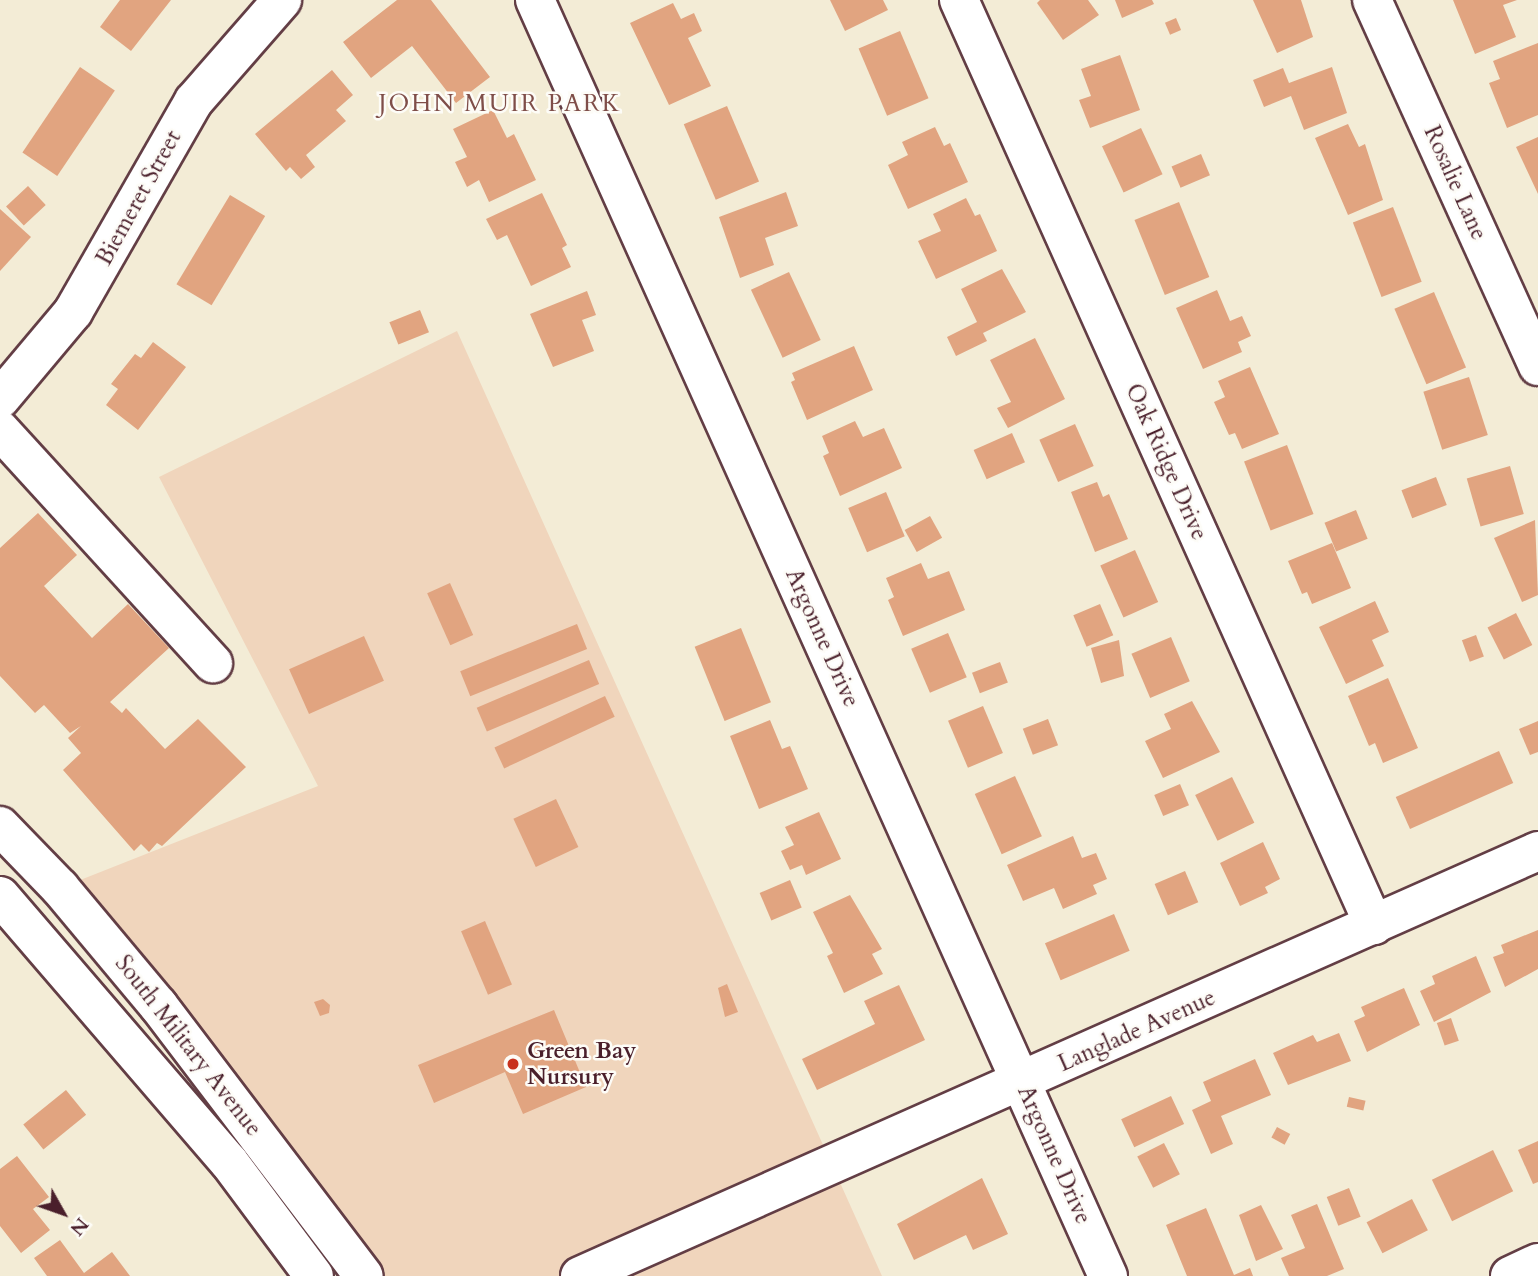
<!DOCTYPE html>
<style>
body{margin:0}
#map{position:relative;width:1538px;height:1276px;overflow:hidden;background:#f3ecd6;font-family:Cardo,serif}
div>[style]{position:absolute}
.built>*{inset:0;background:#f0d5bc}
.building>*{inset:0;background:#e1a480;transform-origin:0 0}
.roads{filter:drop-shadow(2px 0 #633e45) drop-shadow(-2px 0 #633e45) drop-shadow(0 2px #633e45) drop-shadow(0 -2px #633e45)}
.minor>*{height:38px;margin:-19px;padding:0 19px;transform-origin:19px;border-radius:19px;background:#fff}
.major>*{height:38px;margin:-19px;padding:0 19px;transform-origin:19px;border-radius:19px;background:#fff}
.dots>*{width:19px;height:19px;translate:-50% -50%;box-sizing:border-box;border:4px solid #fdfcf7;border-radius:50%}
span{translate:-50% -50%;white-space:nowrap;text-align:center;line-height:1.15;-webkit-text-stroke:5px #fdfcf7;paint-order:stroke}
.street-label{font-size:23px;color:#4a1f2b}
.poi-label{font-size:23px;color:#4a1f2b;font-weight:700}
.left{translate:0 -50%;text-align:left}
.neighbourhood-label{font-size:24px;color:#7f4e49;letter-spacing:2px}
.north{position:absolute;left:28px;top:1178px;width:70px;height:70px;-webkit-text-stroke:5px #fdfcf7;paint-order:stroke;rotate:130deg;font-size:19px;font-weight:700;line-height:28px;text-align:center;color:#4a1f2b}
.north::after{content:'';display:block;margin:auto;width:24px;height:32px;background:#4a1f2b;clip-path:polygon(50% 0,100% 100%,50% 72%,0 100%)}
</style>
<div id="map">
<div class="built">
<div style="clip-path:polygon(457px 331px,882px 1276px,364px 1276px,60px 888px,318px 786px,159px 477px)"></div>
</div>
<div class="building">
<div style="clip-path:polygon(120px 0,171px 0,131px 51px,100px 27px)"></div>
<div style="clip-path:polygon(397px 0,431px 0,490px 77px,456px 103px,412px 46px,371px 78px,343px 42px)"></div>
<div style="clip-path:polygon(830px 0,883px 0,888px 10px,845px 31px)"></div>
<div style="clip-path:polygon(1040px 0,1088px 0,1099px 15px,1063px 40px,1037px 3px)"></div>
<div style="clip-path:polygon(1115px 0,1152px 0,1154px 4px,1122px 18px)"></div>
<div style="clip-path:polygon(1253px 0,1301px 0,1313px 37px,1277px 53px)"></div>
<div style="clip-path:polygon(1453px 0,1517px 0,1503px 5px,1516px 37px,1475px 54px)"></div>
<div style="clip-path:polygon(673px 3px,681px 19px,694px 13px,702px 31px,688px 38px,711px 86px,669px 105px,630px 23px)"></div>
<div style="left:1176px;top:18px;width:13px;height:12px;rotate:67deg"></div>
<div style="left:900px;top:31px;width:73px;height:45px;rotate:67deg"></div>
<div style="clip-path:polygon(1538px 43px,1538px 115px,1507px 128px,1489px 83px,1500px 79px,1493px 61px)"></div>
<div style="clip-path:polygon(1120px 55px,1140px 110px,1090px 128px,1079px 100px,1091px 96px,1081px 69px)"></div>
<div style="left:80px;top:67px;width:42px;height:103px;rotate:34deg"></div>
<div style="clip-path:polygon(1332px 67px,1347px 113px,1304px 130px,1291px 96px,1264px 107px,1253px 80px,1283px 68px,1289px 83px)"></div>
<div style="clip-path:polygon(332px 70px,353px 95px,336px 110px,346px 121px,306px 155px,315px 167px,301px 179px,290px 167px,286px 171px,255px 134px)"></div>
<div style="left:727px;top:106px;width:82px;height:47px;rotate:67deg"></div>
<div style="clip-path:polygon(493px 110px,507px 138px,514px 134px,536px 180px,489px 202px,479px 180px,467px 187px,455px 162px,467px 157px,453px 129px)"></div>
<div style="clip-path:polygon(1348px 124px,1359px 147px,1365px 144px,1383px 200px,1348px 215px,1315px 138px)"></div>
<div style="clip-path:polygon(935px 127px,944px 146px,950px 143px,968px 182px,908px 209px,888px 165px,908px 155px,902px 142px)"></div>
<div style="left:1141px;top:128px;width:51px;height:43px;rotate:65deg"></div>
<div style="clip-path:polygon(1538px 137px,1538px 194px,1516px 147px)"></div>
<div style="left:1201px;top:154px;width:23px;height:32px;rotate:67deg"></div>
<div style="left:28px;top:186px;width:26px;height:30px;rotate:47deg"></div>
<div style="clip-path:polygon(786px 192px,798px 226px,765px 238px,774px 265px,740px 278px,719px 217px)"></div>
<div style="clip-path:polygon(542px 193px,567px 245px,562px 248px,571px 267px,531px 286px,507px 235px,497px 240px,486px 219px)"></div>
<div style="left:230px;top:195px;width:41px;height:104px;rotate:31deg"></div>
<div style="clip-path:polygon(966px 198px,975px 216px,980px 214px,997px 251px,936px 279px,918px 241px,941px 231px,933px 214px)"></div>
<div style="left:1179px;top:202px;width:81px;height:48px;rotate:68deg"></div>
<div style="left:1393px;top:207px;width:80px;height:43px;rotate:69deg"></div>
<div style="clip-path:polygon(0 209px,31px 237px,0 271px)"></div>
<div style="clip-path:polygon(1002px 269px,1026px 312px,983px 333px,987px 341px,956px 356px,947px 337px,977px 322px,961px 289px)"></div>
<div style="left:789px;top:272px;width:75px;height:42px;rotate:65deg"></div>
<div style="clip-path:polygon(1217px 290px,1230px 321px,1242px 316px,1251px 336px,1238px 342px,1242px 352px,1203px 369px,1176px 308px)"></div>
<div style="clip-path:polygon(587px 291px,596px 315px,582px 320px,594px 351px,553px 367px,530px 314px)"></div>
<div style="left:1434px;top:292px;width:82px;height:43px;rotate:67deg"></div>
<div style="left:420px;top:310px;width:24px;height:33px;rotate:68deg"></div>
<div style="clip-path:polygon(1035px 338px,1065px 399px,1008px 428px,997px 408px,1011px 402px,990px 360px)"></div>
<div style="clip-path:polygon(153px 342px,186px 367px,138px 430px,106px 405px,118px 389px,111px 384px,135px 354px,141px 358px)"></div>
<div style="clip-path:polygon(854px 346px,873px 390px,807px 420px,791px 382px,795px 380px,792px 373px)"></div>
<div style="clip-path:polygon(1250px 367px,1279px 434px,1242px 449px,1235px 433px,1229px 435px,1214px 402px,1225px 397px,1218px 381px)"></div>
<div style="left:1469px;top:377px;width:61px;height:48px;rotate:72deg"></div>
<div style="clip-path:polygon(855px 421px,863px 437px,884px 428px,902px 468px,840px 496px,823px 456px,829px 453px,822px 436px)"></div>
<div style="left:1075px;top:424px;width:46px;height:39px;rotate:66deg"></div>
<div style="left:1012px;top:433px;width:32px;height:42px;rotate:66deg"></div>
<div style="left:1287px;top:445px;width:74px;height:46px;rotate:69deg"></div>
<div style="left:1510px;top:466px;width:50px;height:45px;rotate:74deg"></div>
<div style="left:1436px;top:477px;width:30px;height:37px;rotate:69deg"></div>
<div style="clip-path:polygon(1097px 482px,1103px 497px,1109px 494px,1128px 539px,1095px 552px,1071px 492px)"></div>
<div style="left:886px;top:492px;width:48px;height:41px;rotate:67deg"></div>
<div style="left:1356px;top:510px;width:31px;height:34px;rotate:68deg"></div>
<div style="clip-path:polygon(38px 513px,77px 555px,44px 586px,92px 638px,128px 604px,169px 648px,110px 702px,122px 713px,126px 708px,165px 749px,198px 719px,246px 767px,162px 846px,157px 843px,149px 852px,141px 844px,134px 851px,63px 770px,81px 753px,68px 738px,81px 726px,70px 733px,44px 705px,35px 713px,0 676px,0 548px)"></div>
<div style="left:930px;top:516px;width:25px;height:29px;rotate:61deg"></div>
<div style="clip-path:polygon(1535px 520px,1538px 595px,1522px 602px,1494px 538px)"></div>
<div style="clip-path:polygon(1332px 543px,1351px 588px,1312px 604px,1307px 592px,1302px 594px,1288px 561px)"></div>
<div style="left:1135px;top:550px;width:57px;height:38px;rotate:66deg"></div>
<div style="clip-path:polygon(921px 563px,928px 579px,949px 571px,965px 610px,903px 636px,888px 600px,894px 597px,886px 578px)"></div>
<div style="left:450px;top:583px;width:57px;height:25px;rotate:66deg"></div>
<div style="clip-path:polygon(1375px 601px,1389px 632px,1372px 640px,1384px 666px,1346px 684px,1319px 627px)"></div>
<div style="left:1100px;top:604px;width:34px;height:29px;rotate:67deg"></div>
<div style="left:1516px;top:613px;width:36px;height:32px;rotate:63deg"></div>
<div style="left:577px;top:624px;width:27px;height:126px;rotate:68deg"></div>
<div style="left:741px;top:628px;width:80px;height:50px;rotate:68deg"></div>
<div style="left:948px;top:633px;width:48px;height:40px;rotate:67deg"></div>
<div style="left:1476px;top:635px;width:23px;height:15px;rotate:70deg"></div>
<div style="left:364px;top:636px;width:49px;height:82px;rotate:66deg"></div>
<div style="left:1171px;top:637px;width:48px;height:43px;rotate:67deg"></div>
<div style="clip-path:polygon(1119px 640px,1124px 676px,1101px 683px,1091px 648px)"></div>
<div style="left:589px;top:660px;width:26px;height:122px;rotate:67deg"></div>
<div style="left:1000px;top:662px;width:22px;height:30px;rotate:69deg"></div>
<div style="clip-path:polygon(1388px 678px,1418px 748px,1383px 763px,1375px 743px,1369px 746px,1348px 696px)"></div>
<div style="left:605px;top:696px;width:23px;height:122px;rotate:65deg"></div>
<div style="clip-path:polygon(1192px 701px,1220px 752px,1163px 778px,1145px 741px,1171px 729px,1164px 714px)"></div>
<div style="left:983px;top:706px;width:51px;height:38px;rotate:67deg"></div>
<div style="left:1048px;top:719px;width:28px;height:27px;rotate:69deg"></div>
<div style="clip-path:polygon(770px 720px,782px 749px,790px 746px,808px 789px,759px 809px,730px 736px)"></div>
<div style="clip-path:polygon(1538px 721px,1538px 752px,1530px 755px,1519px 729px)"></div>
<div style="left:1499px;top:751px;width:35px;height:113px;rotate:66deg"></div>
<div style="left:1015px;top:776px;width:66px;height:44px;rotate:66deg"></div>
<div style="left:1232px;top:777px;width:51px;height:41px;rotate:64deg"></div>
<div style="left:1180px;top:784px;width:23px;height:28px;rotate:67deg"></div>
<div style="left:556px;top:799px;width:53px;height:47px;rotate:65deg"></div>
<div style="clip-path:polygon(819px 812px,841px 859px,806px 875px,802px 865px,790px 870px,781px 851px,794px 845px,785px 827px)"></div>
<div style="clip-path:polygon(1073px 836px,1082px 858px,1096px 853px,1107px 879px,1093px 885px,1097px 894px,1063px 909px,1054px 888px,1023px 901px,1007px 865px)"></div>
<div style="clip-path:polygon(1263px 842px,1280px 879px,1265px 887px,1268px 893px,1240px 906px,1220px 863px)"></div>
<div style="left:1185px;top:871px;width:34px;height:33px;rotate:67deg"></div>
<div style="left:790px;top:880px;width:30px;height:33px;rotate:67deg"></div>
<div style="clip-path:polygon(850px 895px,882px 949px,872px 954px,883px 974px,844px 993px,827px 956px,833px 953px,813px 912px)"></div>
<div style="left:1114px;top:914px;width:40px;height:75px;rotate:67deg"></div>
<div style="left:485px;top:921px;width:69px;height:26px;rotate:67deg"></div>
<div style="clip-path:polygon(1538px 930px,1538px 969px,1505px 987px,1493px 957px,1504px 953px,1501px 945px)"></div>
<div style="clip-path:polygon(1476px 956px,1491px 992px,1434px 1022px,1420px 991px,1435px 984px,1432px 976px)"></div>
<div style="clip-path:polygon(727px 984px,738px 1012px,725px 1017px,718px 988px)"></div>
<div style="clip-path:polygon(899px 985px,925px 1040px,817px 1090px,802px 1059px,875px 1024px,864px 1001px)"></div>
<div style="clip-path:polygon(1404px 988px,1420px 1025px,1367px 1052px,1354px 1021px,1365px 1016px,1361px 1007px)"></div>
<div style="clip-path:polygon(323px 999px,330px 1005px,329px 1013px,320px 1016px,314px 1002px)"></div>
<div style="clip-path:polygon(554px 1010px,586px 1087px,523px 1114px,505px 1072px,434px 1103px,418px 1065px)"></div>
<div style="left:1451px;top:1018px;width:24px;height:15px;rotate:71deg"></div>
<div style="clip-path:polygon(1339px 1033px,1351px 1061px,1288px 1085px,1273px 1053px,1313px 1035px,1317px 1042px)"></div>
<div style="clip-path:polygon(1255px 1059px,1271px 1095px,1221px 1116px,1233px 1144px,1211px 1154px,1192px 1110px,1211px 1101px,1203px 1082px)"></div>
<div style="left:66px;top:1090px;width:32px;height:55px;rotate:51deg"></div>
<div style="left:1171px;top:1096px;width:31px;height:55px;rotate:65deg"></div>
<div style="left:1349px;top:1097px;width:17px;height:10px;rotate:13deg"></div>
<div style="left:1277px;top:1127px;width:15px;height:12px;rotate:28deg"></div>
<div style="clip-path:polygon(1538px 1141px,1538px 1182px,1533px 1184px,1518px 1150px)"></div>
<div style="left:1164px;top:1143px;width:35px;height:30px;rotate:63deg"></div>
<div style="left:1493px;top:1150px;width:46px;height:68px;rotate:64deg"></div>
<div style="clip-path:polygon(17px 1156px,49px 1197px,33px 1209px,50px 1230px,21px 1253px,0 1226px,0 1169px)"></div>
<div style="clip-path:polygon(982px 1178px,1008px 1234px,973px 1250px,966px 1235px,914px 1260px,897px 1224px)"></div>
<div style="left:1349px;top:1188px;width:31px;height:24px;rotate:68deg"></div>
<div style="left:1412px;top:1199px;width:35px;height:51px;rotate:63deg"></div>
<div style="clip-path:polygon(1317px 1204px,1344px 1269px,1327px 1276px,1289px 1276px,1281px 1258px,1305px 1248px,1291px 1215px)"></div>
<div style="clip-path:polygon(1261px 1205px,1283px 1249px,1256px 1261px,1239px 1215px)"></div>
<div style="clip-path:polygon(1206px 1208px,1234px 1275px,1250px 1268px,1253px 1276px,1187px 1276px,1166px 1225px)"></div>
<div style="clip-path:polygon(60px 1240px,84px 1273px,112px 1252px,130px 1276px,47px 1276px,34px 1258px)"></div>
</div>
<div class="roads">
<div class="minor">
<div style="left:535px;top:0;width:1399px;rotate:65.82deg"></div>
<div style="left:959px;top:0;width:1014px;rotate:65.84deg"></div>
<div style="left:1372px;top:0;width:402px;rotate:65.6deg"></div>
<div style="left:0;top:399px;width:114px;rotate:-50deg"></div>
<div style="left:73px;top:312px;width:243px;rotate:-60.2deg"></div>
<div style="left:194px;top:101px;width:134px;rotate:-48.9deg"></div>
<div style="left:0;top:430px;width:316px;rotate:47.6deg"></div>
<div style="left:580px;top:1276px;width:1048px;rotate:-23.92deg"></div>
<div style="left:1510px;top:1276px;width:31px;rotate:-25deg"></div>
</div>
<div class="major">
<div style="left:0;top:826px;width:86px;rotate:45.9deg"></div>
<div style="left:60px;top:888px;width:153px;rotate:50.1deg"></div>
<div style="left:158px;top:1005px;width:340px;rotate:52.8deg"></div>
<div style="left:0;top:896px;width:351px;rotate:49.3deg"></div>
<div style="left:229px;top:1162px;width:142px;rotate:53.3deg"></div>
</div>
</div>
<div class="dots">
<div style="left:513px;top:1064px;background:#c8321e"></div>
</div>
<div class="street-label">
<span style="left:1455px;top:183px;rotate:66deg">Rosalie Lane</span>
<span style="left:139px;top:198px;rotate:-61deg">Biemeret Street</span>
<span style="left:1166px;top:462px;rotate:66deg">Oak Ridge Drive</span>
<span style="left:822px;top:638px;rotate:66deg">Argonne Drive</span>
<span style="left:1137px;top:1031px;rotate:-24deg">Langlade Avenue</span>
<span style="left:188px;top:1046px;rotate:52deg">South Military Avenue</span>
<span style="left:1054px;top:1155px;rotate:66deg">Argonne Drive</span>
</div>
<div class="poi-label">
<span class="left" style="left:527px;top:1064px">Green Bay<br>Nursury</span>
</div>
<div class="neighbourhood-label">
<span style="left:500px;top:104px">JOHN MUIR PARK</span>
</div>
<div class="north">N</div>
</div>
